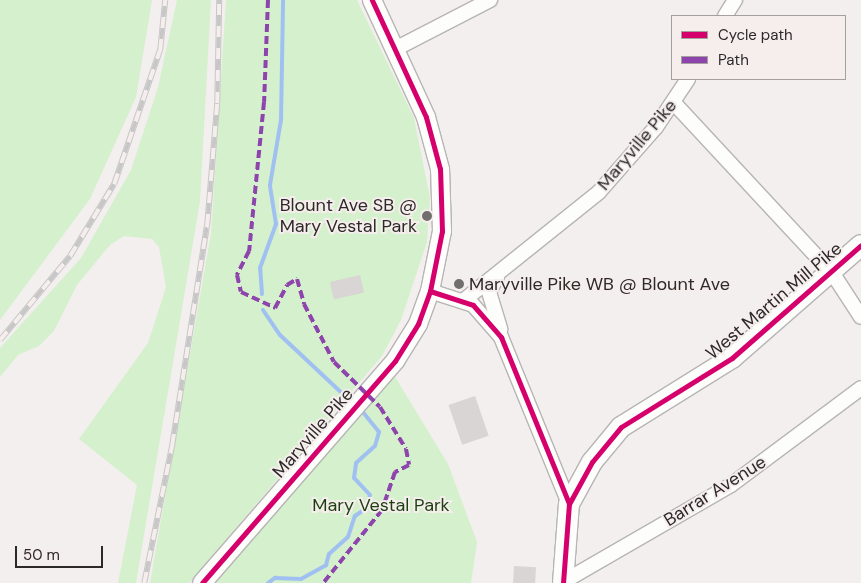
<!DOCTYPE html>
<style>
body{margin:0}
#map{position:relative;width:861px;height:583px;overflow:hidden;background:#f3efee;font-family:"DM Sans",sans-serif}
div>[style]{position:absolute}
.green>*{inset:0;background:#d5f0cc}
.stream>*{height:4px;margin:-2px;padding:0 2px;transform-origin:2px;border-radius:2px;background:#a1c0f2}
.building>*{inset:0;background:#d8d5d4;transform-origin:0 0}
.roads{filter:drop-shadow(1px 0 #b7b4b4) drop-shadow(-1px 0 #b7b4b4) drop-shadow(0 1px #b7b4b4) drop-shadow(0 -1px #b7b4b4)}
.minor>*{height:14px;margin:-7px;padding:0 7px;transform-origin:7px;border-radius:7px;background:#fdfdfc}
.tertiary>*{height:18px;margin:-9px;padding:0 9px;transform-origin:9px;border-radius:9px;background:#fdfdfc}
.secondary>*{height:20px;margin:-10px;padding:0 10px;transform-origin:10px;border-radius:10px;background:#fdfdfc}
.rail>*{height:5.5px;margin-top:-2.75px;transform-origin:0;background:repeating-linear-gradient(90deg,#f5eeec 0 11px,#c8c7c7 0 22px);box-sizing:border-box;border-block:1px solid #c8c7c7}
.quiet>*{height:4px;margin-top:-2px;transform-origin:0;background:repeating-linear-gradient(90deg,#8e44ad 0 8px,transparent 0 12px)}
.cycleway>*{height:5px;margin:-2.5px;padding:0 2.5px;transform-origin:2.5px;border-radius:2.5px;background:#d6006c}
.dots>*{width:14px;height:14px;translate:-50% -50%;box-sizing:border-box;border:2px solid #f5eeec;border-radius:50%}
span{translate:-50% -50%;white-space:nowrap;text-align:center;line-height:1.15;-webkit-text-stroke:4px #f5eeec;paint-order:stroke}
.street-label{font-size:18px;color:#2c2928}
.poi-label{font-size:18px;color:#2c2928}
.right{translate:-100% -50%;text-align:right}
.left{translate:0 -50%;text-align:left}
.park-label{font-size:18px;color:#193f0f}
.legend{position:absolute;left:671px;top:15px;width:175px;height:65px;box-sizing:border-box;background:#f5eeec;border:1px solid #a59f9e;margin:0;padding:6px 9px;list-style:none;font-size:15px;color:#2c2928}
.legend li{display:flex;align-items:center;gap:10px;height:25px}
.legend b{width:25px;border:1px solid #a59f9e}
.scale{position:absolute;left:15px;top:546px;width:88px;height:22px;box-sizing:border-box;border:2px solid #2c2928;border-top:0;padding-left:6px;font-size:15px;line-height:18px;white-space:nowrap;color:#2c2928;-webkit-text-stroke:4px #f5eeec;paint-order:stroke}
</style>
<div id="map">
<div class="green">
<div style="clip-path:polygon(0 0,152px 0,136px 97px,90px 199px,0 320px)"></div>
<div style="clip-path:polygon(177px 0,211px 0,200px 201px,136px 583px,118px 583px,137px 485px,79px 439px,148px 343px,166px 287px,159px 247px,152px 239px,124px 236px,110px 245px,77px 285px,54px 331px,39px 346px,18px 355px,0 377px,0 348px,81px 258px,131px 170px,158px 87px)"></div>
<div style="clip-path:polygon(226px 0,357px 0,414px 118px,430px 198px,427px 242px,401px 320px,382px 356px,189px 583px,150px 583px,211px 233px)"></div>
<div style="clip-path:polygon(394px 375px,448px 464px,477px 542px,471px 583px,211px 583px)"></div>
</div>
<div class="stream">
<div style="left:262px;top:294px;width:26px;rotate:-94deg"></div>
<div style="left:260px;top:268px;width:47px;rotate:-70deg"></div>
<div style="left:276px;top:224px;width:39px;rotate:-99deg"></div>
<div style="left:270px;top:185px;width:66px;rotate:-80.4deg"></div>
<div style="left:281px;top:120px;width:120px;rotate:-89deg"></div>
<div style="left:263px;top:310px;width:30px;rotate:56deg"></div>
<div style="left:280px;top:335px;width:92px;rotate:43.2deg"></div>
<div style="left:268px;top:583px;width:9px;rotate:-36deg"></div>
<div style="left:275px;top:578px;width:26px;rotate:2deg"></div>
<div style="left:301px;top:579px;width:29px;rotate:-29deg"></div>
<div style="left:326px;top:565px;width:11px;rotate:-75deg"></div>
<div style="left:329px;top:554px;width:25px;rotate:-42deg"></div>
<div style="left:348px;top:537px;width:22px;rotate:-72deg"></div>
<div style="left:355px;top:516px;width:16px;rotate:-35deg"></div>
<div style="left:368px;top:507px;width:12px;rotate:-81deg"></div>
<div style="left:370px;top:495px;width:23px;rotate:-133deg"></div>
<div style="left:354px;top:478px;width:15px;rotate:-82deg"></div>
<div style="left:356px;top:463px;width:25px;rotate:-42deg"></div>
<div style="left:375px;top:446px;width:15px;rotate:-74deg"></div>
<div style="left:379px;top:432px;width:26px;rotate:-129deg"></div>
</div>
<div class="building">
<div style="left:360px;top:275px;width:18px;height:31px;rotate:77deg"></div>
<div style="left:475px;top:396px;width:42px;height:28px;rotate:71deg"></div>
<div style="left:514px;top:566px;width:22px;height:17px;rotate:3deg"></div>
</div>
<div class="roads">
<div class="minor">
<div style="left:725px;top:16px;width:19px;rotate:-58deg"></div>
<div style="left:395px;top:49px;width:107px;rotate:-27.3deg"></div>
<div style="left:674px;top:103px;width:233px;rotate:47.1deg"></div>
<div style="left:833px;top:274px;width:51px;rotate:56.9deg"></div>
<div style="left:497px;top:277px;width:17px;rotate:118deg"></div>
<div style="left:489px;top:292px;width:39px;rotate:73deg"></div>
<div style="left:430px;top:291px;width:45px;rotate:18deg"></div>
<div style="left:473px;top:305px;width:43px;rotate:48.8deg"></div>
<div style="left:501px;top:337px;width:180px;rotate:67.8deg"></div>
<div style="left:463px;top:301px;width:174px;rotate:-38.7deg"></div>
<div style="left:599px;top:192px;width:86px;rotate:-48.8deg"></div>
<div style="left:656px;top:127px;width:58px;rotate:-56.3deg"></div>
<div style="left:563px;top:582px;width:194px;rotate:-30deg"></div>
<div style="left:731px;top:485px;width:162px;rotate:-36.7deg"></div>
</div>
<div class="tertiary">
<div style="left:202px;top:583px;width:294px;rotate:-49deg"></div>
<div style="left:395px;top:361px;width:44px;rotate:-58.1deg"></div>
<div style="left:418px;top:324px;width:35px;rotate:-70deg"></div>
<div style="left:430px;top:291px;width:61px;rotate:-78.7deg"></div>
<div style="left:442px;top:231px;width:62px;rotate:-91.8deg"></div>
<div style="left:440px;top:169px;width:54px;rotate:-105.1deg"></div>
<div style="left:426px;top:117px;width:129px;rotate:-114.8deg"></div>
</div>
<div class="secondary">
<div style="left:563px;top:583px;width:79px;rotate:-85.7deg"></div>
<div style="left:569px;top:504px;width:48px;rotate:-61.3deg"></div>
<div style="left:592px;top:462px;width:45px;rotate:-50.4deg"></div>
<div style="left:621px;top:427px;width:131px;rotate:-31.9deg"></div>
<div style="left:732px;top:358px;width:171px;rotate:-41.2deg"></div>
</div>
</div>
<div class="rail">
<div style="left:0;top:340px;width:109px;rotate:-50.2deg"></div>
<div style="left:70px;top:256px;width:84px;rotate:-58.6deg"></div>
<div style="left:114px;top:184px;width:142px;rotate:-71.1deg"></div>
<div style="left:160px;top:50px;width:50px;rotate:-84.3deg"></div>
<div style="left:144px;top:583px;width:141px;rotate:-78.5deg"></div>
<div style="left:172px;top:445px;width:223px;rotate:-81deg"></div>
<div style="left:207px;top:225px;width:122px;rotate:-85.3deg"></div>
<div style="left:217px;top:103px;width:103px;rotate:-88.9deg"></div>
</div>
<div class="quiet">
<div style="left:268px;top:0;width:102px;rotate:92.2deg"></div>
<div style="left:264px;top:102px;width:150px;rotate:95.7deg"></div>
<div style="left:249px;top:251px;width:27px;rotate:117deg"></div>
<div style="left:237px;top:275px;width:17px;rotate:77deg"></div>
<div style="left:241px;top:292px;width:38px;rotate:25deg"></div>
<div style="left:275px;top:308px;width:26px;rotate:-62deg"></div>
<div style="left:287px;top:285px;width:12px;rotate:-31deg"></div>
<div style="left:297px;top:279px;width:26px;rotate:74deg"></div>
<div style="left:304px;top:304px;width:65px;rotate:62.7deg"></div>
<div style="left:334px;top:362px;width:64px;rotate:44.4deg"></div>
<div style="left:380px;top:407px;width:49px;rotate:58.2deg"></div>
<div style="left:406px;top:449px;width:16px;rotate:79deg"></div>
<div style="left:409px;top:465px;width:16px;rotate:153deg"></div>
<div style="left:395px;top:472px;width:40px;rotate:108.9deg"></div>
<div style="left:382px;top:510px;width:94px;rotate:128.9deg"></div>
</div>
<div class="cycleway">
<div style="left:430px;top:291px;width:45px;rotate:18deg"></div>
<div style="left:473px;top:305px;width:43px;rotate:48.8deg"></div>
<div style="left:501px;top:337px;width:180px;rotate:67.8deg"></div>
<div style="left:202px;top:583px;width:294px;rotate:-49deg"></div>
<div style="left:395px;top:361px;width:44px;rotate:-58.1deg"></div>
<div style="left:418px;top:324px;width:35px;rotate:-70deg"></div>
<div style="left:430px;top:291px;width:61px;rotate:-78.7deg"></div>
<div style="left:442px;top:231px;width:62px;rotate:-91.8deg"></div>
<div style="left:440px;top:169px;width:54px;rotate:-105.1deg"></div>
<div style="left:426px;top:117px;width:129px;rotate:-114.8deg"></div>
<div style="left:563px;top:583px;width:79px;rotate:-85.7deg"></div>
<div style="left:569px;top:504px;width:48px;rotate:-61.3deg"></div>
<div style="left:592px;top:462px;width:45px;rotate:-50.4deg"></div>
<div style="left:621px;top:427px;width:131px;rotate:-31.9deg"></div>
<div style="left:732px;top:358px;width:171px;rotate:-41.2deg"></div>
</div>
<div class="dots">
<div style="left:427px;top:216px;background:#726e6d"></div>
<div style="left:459px;top:284px;background:#726e6d"></div>
</div>
<div class="street-label">
<span style="left:637px;top:145px;rotate:-50deg">Maryville Pike</span>
<span style="left:774px;top:301px;rotate:-40deg">West Martin Mill Pike</span>
<span style="left:313px;top:433px;rotate:-49deg">Maryville Pike</span>
<span style="left:715px;top:491px;rotate:-32deg">Barrar Avenue</span>
</div>
<div class="poi-label">
<span class="right" style="left:417px;top:216px">Blount Ave SB @<br>Mary Vestal Park</span>
<span class="left" style="left:469px;top:284px">Maryville Pike WB @ Blount Ave</span>
</div>
<div class="park-label">
<span style="left:381px;top:505px">Mary Vestal Park</span>
</div>
<ul class="legend">
<li><b style="height:6px;background:#d6006c"></b>Cycle path</li>
<li><b style="height:6px;background:#8e44ad"></b>Path</li>
</ul>
<div class="scale">50 m</div>
</div>
